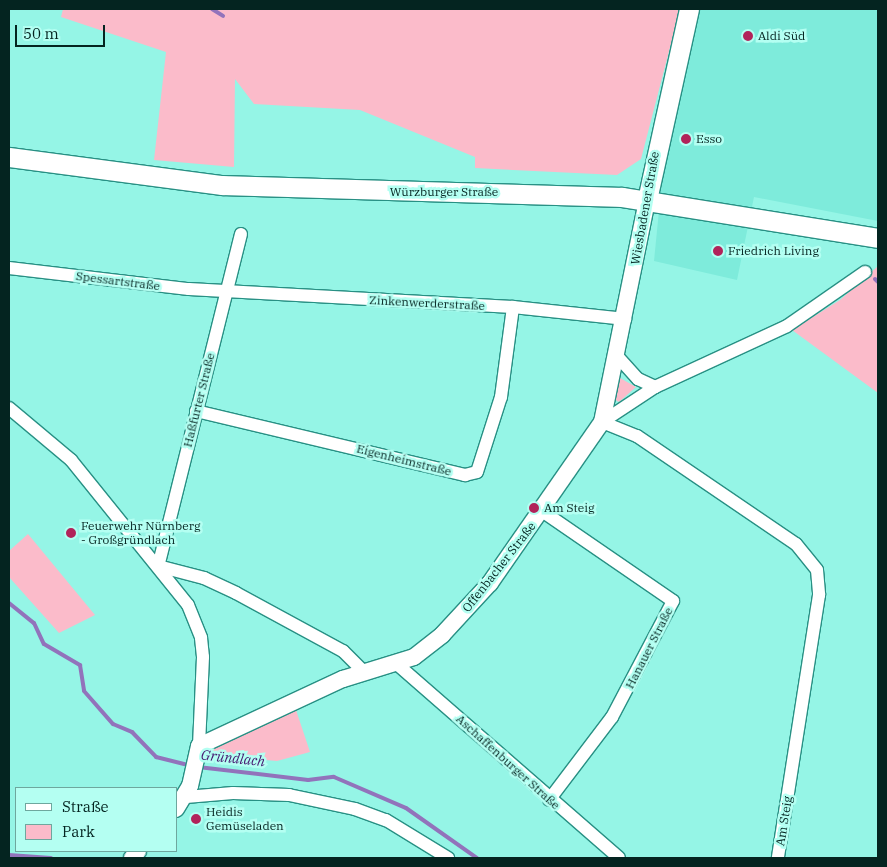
<!DOCTYPE html>
<meta charset="utf-8">
<style>
body{margin:0}
#map{position:relative;width:887px;height:867px;overflow:hidden;background:#95f5e6;font-family:"IBM Plex Serif",serif}
div>[style]{position:absolute}
.built>*{inset:0;background:#7eebdb}
.green>*{inset:0;background:#fbbbca}
.stream>*{height:4px;margin:-2px;padding:0 2px;transform-origin:2px;border-radius:2px;background:#9273bb}
.roads{filter:drop-shadow(1px 0 #289084) drop-shadow(-1px 0 #289084) drop-shadow(0 1px #289084) drop-shadow(0 -1px #289084)}
.minor>*{height:12px;margin:-6px;padding:0 6px;transform-origin:6px;border-radius:6px;background:#fff}
.tertiary>*{height:16px;margin:-8px;padding:0 8px;transform-origin:8px;border-radius:8px;background:#fff}
.secondary>*{height:19px;margin:-9.5px;padding:0 9.5px;transform-origin:9.5px;border-radius:9.5px;background:#fff}
.dots>*{width:14px;height:14px;translate:-50% -50%;box-sizing:border-box;border:2px solid #b4fff2;border-radius:50%}
span{translate:-50% -50%;white-space:nowrap;text-align:center;line-height:1.15;-webkit-text-stroke:5px #b4fff2;paint-order:stroke}
.poi-label{font-size:12px;color:#042420}
.left{translate:0 -50%;text-align:left}
.street-label{font-size:12px;color:#042420}
.water-label{font-size:14px;color:#461870;font-style:italic}
.frame{position:absolute;inset:0;border:10px solid #042420;pointer-events:none}
.legend{position:absolute;left:15px;top:787px;width:162px;height:65px;box-sizing:border-box;background:#b4fff2;border:1px solid #6ea79e;margin:0;padding:6px 9px;list-style:none;font-size:15px;color:#042420}
.legend li{display:flex;align-items:center;gap:10px;height:25px}
.legend b{width:25px;border:1px solid #6ea79e}
.scale{position:absolute;left:15px;top:25px;width:90px;height:22px;box-sizing:border-box;border:2px solid #042420;border-top:0;padding-left:6px;font-size:15px;line-height:18px;white-space:nowrap;color:#042420;-webkit-text-stroke:4px #b4fff2;paint-order:stroke}
</style>
<div id="map">
<div class="built">
<div style="clip-path:polygon(696px 9px,878px 9px,878px 221px,754px 197px,737px 280px,654px 261px,668px 120px)"></div>
</div>
<div class="green">
<div style="clip-path:polygon(63px 9px,680px 9px,641px 159px,617px 175px,475px 168px,475px 157px,360px 110px,254px 104px,235px 79px,234px 167px,154px 160px,166px 52px,61px 17px)"></div>
<div style="clip-path:polygon(878px 266px,878px 393px,792px 330px,840px 300px)"></div>
<div style="clip-path:polygon(620px 378px,636px 387px,619px 402px,614px 399px)"></div>
<div style="clip-path:polygon(28px 534px,95px 615px,59px 633px,9px 577px,9px 551px)"></div>
<div style="clip-path:polygon(296px 710px,310px 752px,277px 761px,218px 756px,211px 749px)"></div>
</div>
<div class="stream">
<div style="left:212px;top:9px;width:13px;rotate:32deg"></div>
<div style="left:875px;top:279px;width:4px;rotate:45deg"></div>
<div style="left:9px;top:603px;width:32px;rotate:39deg"></div>
<div style="left:34px;top:623px;width:23px;rotate:65deg"></div>
<div style="left:44px;top:644px;width:42px;rotate:30.3deg"></div>
<div style="left:80px;top:665px;width:26px;rotate:81deg"></div>
<div style="left:84px;top:691px;width:44px;rotate:48.7deg"></div>
<div style="left:113px;top:724px;width:21px;rotate:23deg"></div>
<div style="left:132px;top:732px;width:35px;rotate:46deg"></div>
<div style="left:156px;top:757px;width:36px;rotate:14deg"></div>
<div style="left:198px;top:767px;width:111px;rotate:6.7deg"></div>
<div style="left:308px;top:780px;width:26px;rotate:-7deg"></div>
<div style="left:334px;top:777px;width:78px;rotate:23.3deg"></div>
<div style="left:406px;top:808px;width:87px;rotate:35.2deg"></div>
<div style="left:9px;top:855px;width:42px;rotate:4.1deg"></div>
</div>
<div class="roads">
<div class="minor">
<div style="left:241px;top:234px;width:342px;rotate:104deg"></div>
<div style="left:158px;top:566px;width:48px;rotate:14.6deg"></div>
<div style="left:204px;top:578px;width:35px;rotate:25deg"></div>
<div style="left:236px;top:593px;width:122px;rotate:28.5deg"></div>
<div style="left:343px;top:651px;width:28px;rotate:45deg"></div>
<div style="left:9px;top:268px;width:181px;rotate:6.7deg"></div>
<div style="left:189px;top:289px;width:324px;rotate:3.2deg"></div>
<div style="left:513px;top:307px;width:113px;rotate:6.1deg"></div>
<div style="left:618px;top:357px;width:30px;rotate:48deg"></div>
<div style="left:638px;top:379px;width:19px;rotate:25deg"></div>
<div style="left:9px;top:408px;width:81px;rotate:40deg"></div>
<div style="left:71px;top:460px;width:186px;rotate:51.1deg"></div>
<div style="left:188px;top:605px;width:35px;rotate:68deg"></div>
<div style="left:201px;top:638px;width:19px;rotate:84deg"></div>
<div style="left:203px;top:657px;width:89px;rotate:92.6deg"></div>
<div style="left:196px;top:411px;width:277px;rotate:13.4deg"></div>
<div style="left:465px;top:475px;width:12px;rotate:-14deg"></div>
<div style="left:477px;top:472px;width:79px;rotate:-72.3deg"></div>
<div style="left:501px;top:397px;width:91px;rotate:-82.4deg"></div>
<div style="left:602px;top:422px;width:38px;rotate:22deg"></div>
<div style="left:637px;top:436px;width:192px;rotate:34.2deg"></div>
<div style="left:796px;top:544px;width:33px;rotate:51deg"></div>
<div style="left:817px;top:570px;width:25px;rotate:85deg"></div>
<div style="left:819px;top:595px;width:266px;rotate:98.9deg"></div>
<div style="left:602px;top:422px;width:64px;rotate:-33.4deg"></div>
<div style="left:655px;top:387px;width:145px;rotate:-24.8deg"></div>
<div style="left:787px;top:326px;width:95px;rotate:-34.7deg"></div>
<div style="left:542px;top:511px;width:159px;rotate:34.5deg"></div>
<div style="left:673px;top:601px;width:131px;rotate:117.7deg"></div>
<div style="left:612px;top:717px;width:104px;rotate:127.2deg"></div>
<div style="left:398px;top:665px;width:293px;rotate:41.1deg"></div>
<div style="left:186px;top:797px;width:47px;rotate:-4.9deg"></div>
<div style="left:233px;top:793px;width:56px;rotate:2deg"></div>
<div style="left:289px;top:795px;width:67px;rotate:12deg"></div>
<div style="left:355px;top:809px;width:33px;rotate:20deg"></div>
<div style="left:386px;top:820px;width:73px;rotate:31.5deg"></div>
</div>
<div class="tertiary">
<div style="left:176px;top:809px;width:27px;rotate:-59deg"></div>
<div style="left:190px;top:786px;width:41px;rotate:-77.3deg"></div>
<div style="left:199px;top:746px;width:159px;rotate:-25deg"></div>
<div style="left:343px;top:679px;width:74px;rotate:-17.2deg"></div>
<div style="left:414px;top:657px;width:36px;rotate:-38deg"></div>
<div style="left:442px;top:635px;width:71px;rotate:-47.3deg"></div>
<div style="left:490px;top:583px;width:196px;rotate:-55.2deg"></div>
<div style="left:602px;top:422px;width:227px;rotate:-78.5deg"></div>
<div style="left:132px;top:858px;width:9px;rotate:-49deg"></div>
</div>
<div class="secondary">
<div style="left:9px;top:157px;width:215px;rotate:7.5deg"></div>
<div style="left:222px;top:185px;width:400px;rotate:1.7deg"></div>
<div style="left:622px;top:197px;width:259px;rotate:9.1deg"></div>
<div style="left:647px;top:200px;width:196px;rotate:-77.6deg"></div>
</div>
</div>
<div class="dots">
<div style="left:748px;top:36px;background:#b1235a"></div>
<div style="left:686px;top:139px;background:#b1235a"></div>
<div style="left:718px;top:251px;background:#b1235a"></div>
<div style="left:534px;top:508px;background:#b1235a"></div>
<div style="left:71px;top:533px;background:#b1235a"></div>
<div style="left:196px;top:819px;background:#b1235a"></div>
</div>
<div class="poi-label">
<span class="left" style="left:758px;top:36px">Aldi Süd</span>
<span class="left" style="left:696px;top:139px">Esso</span>
<span class="left" style="left:728px;top:251px">Friedrich Living</span>
<span class="left" style="left:544px;top:508px">Am Steig</span>
<span class="left" style="left:81px;top:533px">Feuerwehr Nürnberg<br>- Großgründlach</span>
<span class="left" style="left:206px;top:819px">Heidis<br>Gemüseladen</span>
</div>
<div class="street-label">
<span style="left:444px;top:192px">Würzburger Straße</span>
<span style="left:645px;top:208px;rotate:-80deg">Wiesbadener Straße</span>
<span style="left:118px;top:281px;rotate:7deg">Spessartstraße</span>
<span style="left:427px;top:303px;rotate:3deg">Zinkenwerderstraße</span>
<span style="left:199px;top:400px;rotate:-76deg">Haßfurter Straße</span>
<span style="left:404px;top:460px;rotate:14deg">Eigenheimstraße</span>
<span style="left:499px;top:567px;rotate:-52deg">Offenbacher Straße</span>
<span style="left:649px;top:648px;rotate:-63deg">Hanauer Straße</span>
<span style="left:508px;top:762px;rotate:42deg">Aschaffenburger Straße</span>
<span style="left:784px;top:821px;rotate:-81deg">Am Steig</span>
</div>
<div class="water-label">
<span style="left:233px;top:758px;rotate:6deg">Gründlach</span>
</div>
<div class="frame"></div>
<ul class="legend">
<li><b style="height:6px;background:#fff"></b>Straße</li>
<li><b style="height:14px;background:#fbbbca"></b>Park</li>
</ul>
<div class="scale">50 m</div>
</div>
